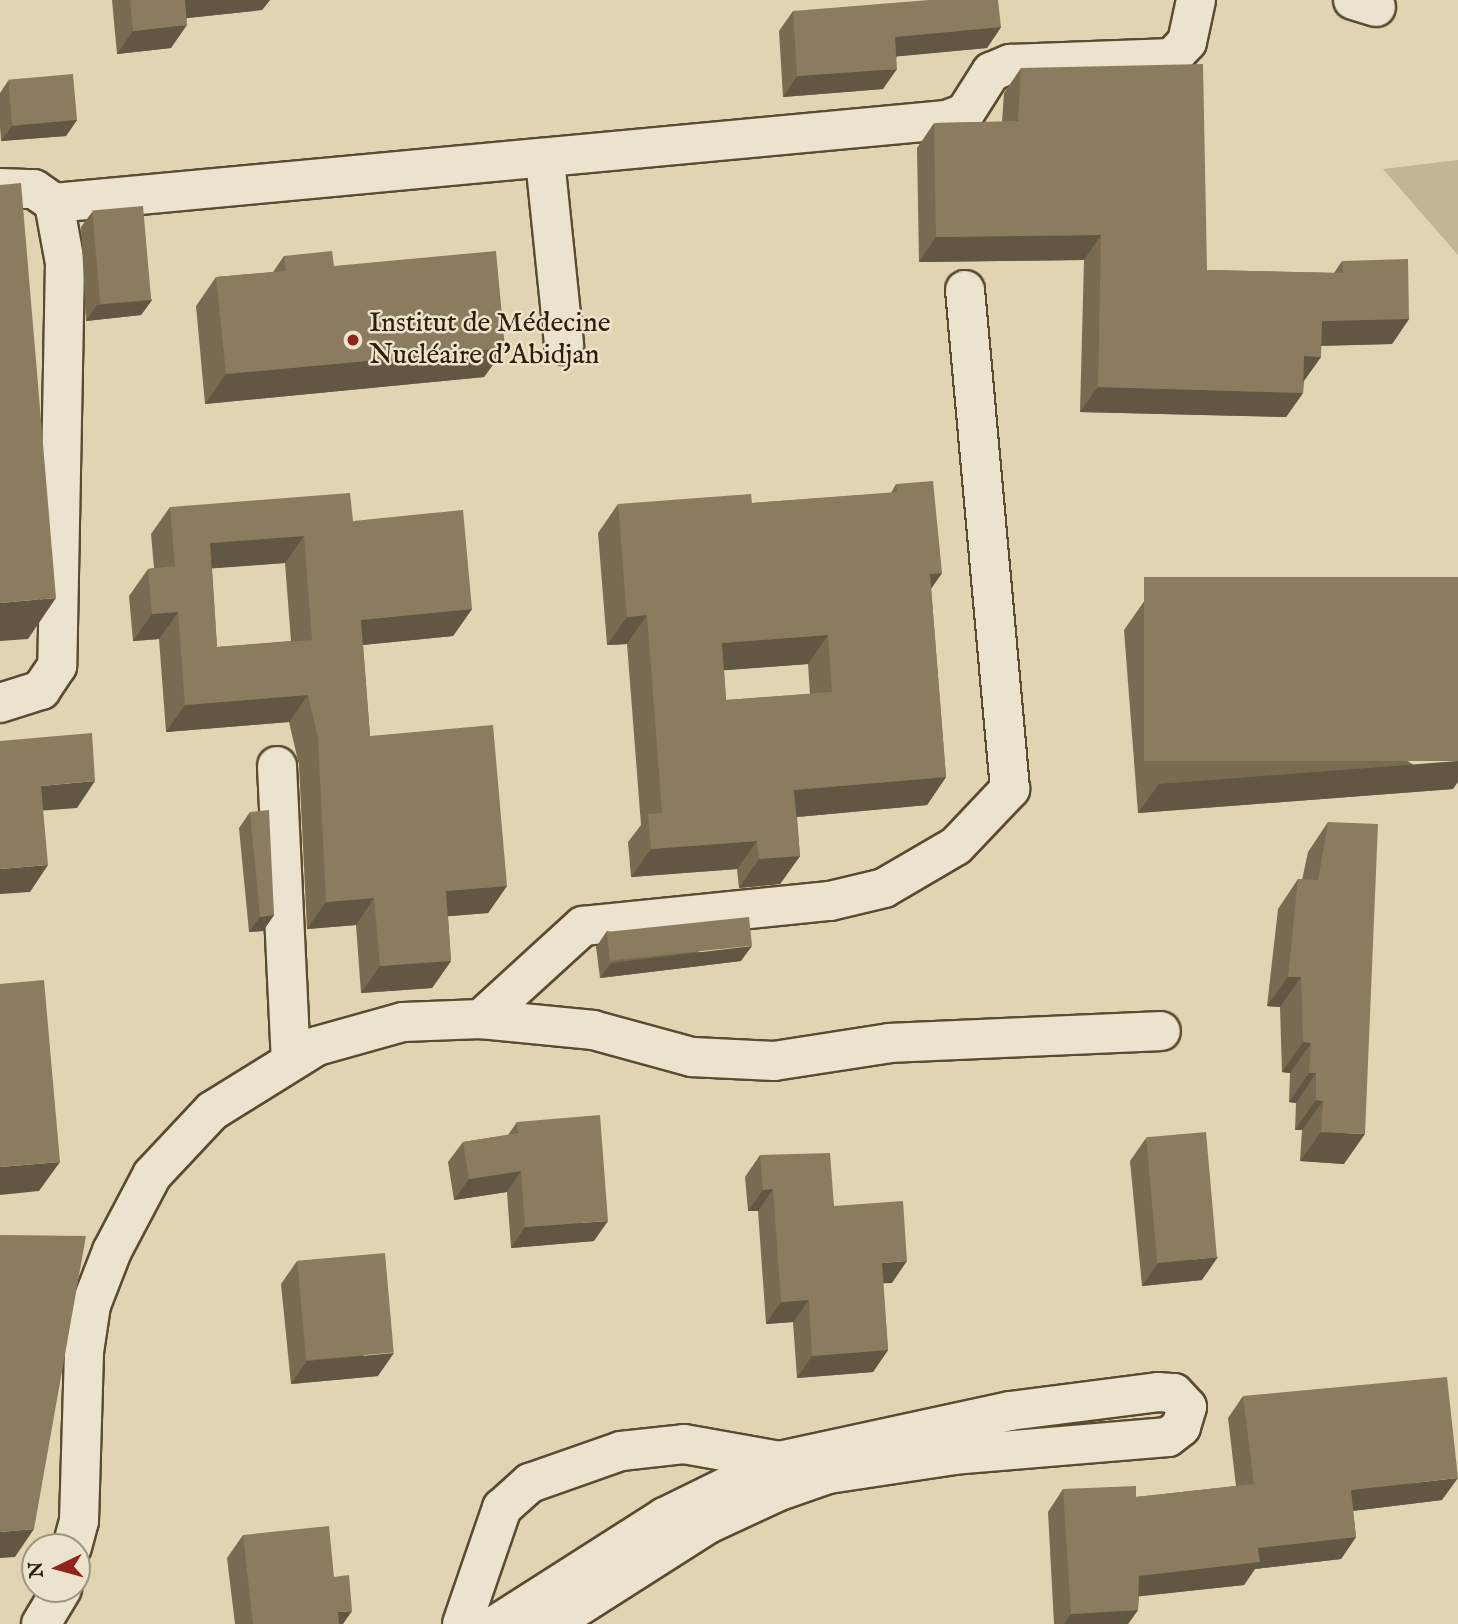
<!DOCTYPE html>
<meta charset="utf-8">
<style>
body{margin:0}
#map{position:relative;width:1458px;height:1624px;overflow:hidden;background:#e0d4b2;font-family:"IM FELL English",serif}
div>[style]{position:absolute}
.green>*{inset:0;background:#c2b595}
.roads{filter:drop-shadow(2px 0 #5b4b30) drop-shadow(-2px 0 #5b4b30) drop-shadow(0 2px #5b4b30) drop-shadow(0 -2px #5b4b30)}
.minor>*{height:38px;margin:-19px;padding:0 19px;transform-origin:19px;border-radius:19px;background:#ebe3cd}
.wall>*{inset:0;background:#786b52}
.shaded-wall>*{inset:0;background:#615742}
.building>*{inset:0;background:#8b7c5f;transform-origin:0 0}
.dots>*{width:19px;height:19px;translate:-50% -50%;box-sizing:border-box;border:4px solid #ebe3cd;border-radius:50%}
span{translate:-50% -50%;white-space:nowrap;text-align:center;line-height:1.15;-webkit-text-stroke:5px #ebe3cd;paint-order:stroke}
.poi-label{font-size:28px;color:#2f1d05}
.left{translate:0 -50%;text-align:left}
.north{position:absolute;left:21px;top:1533px;width:70px;height:70px;box-sizing:border-box;background:#ebe3cd;border:2px solid #a0947d;border-radius:50%;rotate:265deg;font-size:19px;font-weight:700;line-height:28px;text-align:center;color:#2f1d05}
.north::after{content:'';display:block;margin:auto;width:24px;height:32px;background:#8f2418;clip-path:polygon(50% 0,100% 100%,50% 72%,0 100%)}
</style>
<div id="map">
<div class="green">
<div style="clip-path:polygon(1458px 160px,1458px 255px,1383px 169px)"></div>
</div>
<div class="roads">
<div class="minor">
<div style="left:1353px;top:0;width:24px;rotate:17deg"></div>
<div style="left:545px;top:160px;width:186px;rotate:84.1deg"></div>
<div style="left:0;top:188px;width:34px;rotate:2deg"></div>
<div style="left:34px;top:189px;width:24px;rotate:35deg"></div>
<div style="left:54px;top:203px;width:61px;rotate:79.6deg"></div>
<div style="left:65px;top:263px;width:403px;rotate:91.1deg"></div>
<div style="left:57px;top:666px;width:29px;rotate:124deg"></div>
<div style="left:41px;top:690px;width:43px;rotate:162.4deg"></div>
<div style="left:54px;top:203px;width:896px;rotate:-5.32deg"></div>
<div style="left:946px;top:120px;width:20px;rotate:-20deg"></div>
<div style="left:965px;top:113px;width:49px;rotate:-57.6deg"></div>
<div style="left:991px;top:72px;width:21px;rotate:-23deg"></div>
<div style="left:1010px;top:64px;width:162px;rotate:-2.1deg"></div>
<div style="left:1172px;top:58px;width:22px;rotate:-47deg"></div>
<div style="left:1187px;top:42px;width:43px;rotate:-77.9deg"></div>
<div style="left:277px;top:766px;width:294px;rotate:87.3deg"></div>
<div style="left:481px;top:1019px;width:138px;rotate:-42.4deg"></div>
<div style="left:583px;top:926px;width:248px;rotate:-5.8deg"></div>
<div style="left:830px;top:901px;width:56px;rotate:-13.5deg"></div>
<div style="left:884px;top:888px;width:83px;rotate:-30.3deg"></div>
<div style="left:956px;top:846px;width:79px;rotate:-46.5deg"></div>
<div style="left:1010px;top:789px;width:501px;rotate:-95.15deg"></div>
<div style="left:72px;top:1547px;width:27px;rotate:-75deg"></div>
<div style="left:79px;top:1521px;width:169px;rotate:-88.3deg"></div>
<div style="left:84px;top:1352px;width:48px;rotate:-81.5deg"></div>
<div style="left:91px;top:1305px;width:58px;rotate:-68.7deg"></div>
<div style="left:112px;top:1251px;width:86px;rotate:-62.2deg"></div>
<div style="left:152px;top:1175px;width:88px;rotate:-46.8deg"></div>
<div style="left:212px;top:1111px;width:123px;rotate:-31.8deg"></div>
<div style="left:317px;top:1046px;width:89px;rotate:-15.6deg"></div>
<div style="left:403px;top:1022px;width:78px;rotate:-2.2deg"></div>
<div style="left:481px;top:1019px;width:113px;rotate:5.6deg"></div>
<div style="left:593px;top:1030px;width:103px;rotate:15.3deg"></div>
<div style="left:692px;top:1057px;width:82px;rotate:2.8deg"></div>
<div style="left:774px;top:1061px;width:117px;rotate:-8.8deg"></div>
<div style="left:890px;top:1043px;width:271px;rotate:-2.5deg"></div>
<div style="left:41px;top:1624px;width:41px;rotate:-59deg"></div>
<div style="left:462px;top:1624px;width:123px;rotate:-71deg"></div>
<div style="left:502px;top:1508px;width:38px;rotate:-42deg"></div>
<div style="left:530px;top:1483px;width:96px;rotate:-19.4deg"></div>
<div style="left:621px;top:1451px;width:63px;rotate:-6.3deg"></div>
<div style="left:684px;top:1444px;width:97px;rotate:10.1deg"></div>
<div style="left:497px;top:1624px;width:199px;rotate:-32.5deg"></div>
<div style="left:665px;top:1517px;width:127px;rotate:-26.2deg"></div>
<div style="left:779px;top:1461px;width:236px;rotate:-12.2deg"></div>
<div style="left:1010px;top:1411px;width:149px;rotate:-7.3deg"></div>
<div style="left:1158px;top:1392px;width:16px;rotate:4deg"></div>
<div style="left:1174px;top:1393px;width:19px;rotate:47deg"></div>
<div style="left:1187px;top:1407px;width:21px;rotate:107deg"></div>
<div style="left:1181px;top:1427px;width:16px;rotate:142deg"></div>
<div style="left:1168px;top:1437px;width:214px;rotate:175.2deg"></div>
<div style="left:955px;top:1455px;width:128px;rotate:171.5deg"></div>
<div style="left:828px;top:1474px;width:54px;rotate:160.6deg"></div>
<div style="left:777px;top:1492px;width:76px;rotate:155.1deg"></div>
<div style="left:708px;top:1524px;width:186px;rotate:147.5deg"></div>
</div>
</div>
<div class="wall">
<div style="clip-path:polygon(112px 0,270px 0,262px 10px,187px 18px,171px 48px,117px 54px)"></div>
<div style="clip-path:polygon(793px 11px,1001px 27px,987px 48px,897px 56px,883px 89px,783px 97px,779px 31px)"></div>
<div style="clip-path:polygon(1021px 68px,1207px 270px,1334px 273px,1342px 261px,1409px 319px,1392px 344px,1321px 346px,1321px 357px,1304px 381px,1303px 393px,1286px 417px,1080px 412px,1084px 260px,919px 262px,917px 148px,934px 123px,1002px 122px,1004px 93px)"></div>
<div style="clip-path:polygon(8px 81px,77px 120px,66px 136px,1px 141px,0 126px,0 93px)"></div>
<div style="clip-path:polygon(92px 212px,152px 300px,141px 315px,86px 321px,81px 227px)"></div>
<div style="clip-path:polygon(284px 256px,334px 266px,505px 348px,484px 377px,205px 404px,196px 306px,216px 277px,273px 272px)"></div>
<div style="clip-path:polygon(evenodd,896px 484px,942px 573px,931px 588px,946px 777px,927px 805px,797px 817px,800px 856px,780px 884px,739px 888px,737px 869px,631px 877px,628px 842px,641px 825px,627px 644px,607px 645px,598px 533px,618px 504px,752px 503px,891px 493px,896px 484px,808px 664px,810px 694px,726px 700px,724px 670px,808px 664px)"></div>
<div style="clip-path:polygon(evenodd,170px 507px,353px 521px,472px 609px,453px 636px,363px 645px,370px 736px,507px 886px,488px 913px,448px 916px,451px 961px,432px 988px,361px 993px,356px 925px,307px 929px,299px 765px,289px 722px,166px 732px,159px 639px,133px 641px,129px 596px,148px 569px,154px 568px,151px 534px,170px 507px,285px 563px,291px 641px,217px 647px,212px 568px,285px 563px)"></div>
<div style="clip-path:polygon(1145px 600px,1453px 789px,1138px 813px,1124px 630px)"></div>
<div style="clip-path:polygon(250px 812px,274px 915px,263px 931px,249px 932px,239px 828px)"></div>
<div style="clip-path:polygon(1328px 822px,1344px 1164px,1300px 1161px,1302px 1130px,1295px 1130px,1296px 1103px,1289px 1102px,1290px 1073px,1282px 1072px,1280px 1007px,1267px 1006px,1278px 909px,1298px 879px,1302px 880px,1308px 852px)"></div>
<div style="clip-path:polygon(607px 931px,741px 961px,600px 978px,596px 947px)"></div>
<div style="clip-path:polygon(517px 1122px,594px 1241px,511px 1248px,507px 1192px,454px 1200px,448px 1162px,463px 1142px,508px 1135px)"></div>
<div style="clip-path:polygon(1146px 1138px,1202px 1280px,1142px 1286px,1130px 1161px)"></div>
<div style="clip-path:polygon(760px 1155px,834px 1206px,892px 1283px,883px 1283px,888px 1350px,873px 1372px,797px 1378px,793px 1322px,766px 1324px,758px 1211px,748px 1211px,745px 1177px)"></div>
<div style="clip-path:polygon(297px 1261px,378px 1376px,291px 1384px,281px 1284px)"></div>
<div style="clip-path:polygon(1243px 1396px,1442px 1500px,1353px 1511px,1356px 1537px,1341px 1559px,1255px 1569px,1244px 1585px,1139px 1596px,1138px 1610px,1128px 1624px,1054px 1624px,1048px 1512px,1063px 1489px,1136px 1497px,1236px 1486px,1228px 1418px)"></div>
<div style="clip-path:polygon(243px 1535px,334px 1577px,343px 1624px,235px 1624px,227px 1558px)"></div>
</div>
<div class="shaded-wall">
<div style="clip-path:polygon(183px 0,270px 0,262px 10px,169px 20px)"></div>
<div style="clip-path:polygon(187px 25px,171px 48px,117px 54px,133px 31px)"></div>
<div style="clip-path:polygon(1001px 27px,987px 48px,881px 58px,895px 37px)"></div>
<div style="clip-path:polygon(897px 69px,883px 89px,783px 97px,797px 76px)"></div>
<div style="clip-path:polygon(77px 120px,66px 136px,1px 141px,12px 126px)"></div>
<div style="clip-path:polygon(1101px 235px,1084px 260px,919px 262px,936px 237px)"></div>
<div style="clip-path:polygon(152px 300px,141px 315px,86px 321px,97px 305px)"></div>
<div style="clip-path:polygon(1409px 319px,1392px 344px,1304px 346px,1322px 321px)"></div>
<div style="clip-path:polygon(505px 348px,484px 377px,205px 404px,226px 374px)"></div>
<div style="clip-path:polygon(1304px 356px,1321px 357px,1303px 382px)"></div>
<div style="clip-path:polygon(1098px 387px,1303px 393px,1286px 417px,1080px 412px)"></div>
<div style="clip-path:polygon(304px 536px,285px 563px,191px 570px,210px 543px)"></div>
<div style="clip-path:polygon(942px 573px,922px 602px,930px 574px)"></div>
<div style="clip-path:polygon(56px 598px,28px 639px,0 641px,0 603px)"></div>
<div style="clip-path:polygon(472px 609px,453px 636px,342px 647px,361px 620px)"></div>
<div style="clip-path:polygon(178px 612px,159px 639px,133px 641px,152px 614px)"></div>
<div style="clip-path:polygon(647px 615px,627px 644px,607px 645px,627px 617px)"></div>
<div style="clip-path:polygon(828px 635px,808px 664px,702px 672px,722px 643px)"></div>
<div style="clip-path:polygon(308px 695px,289px 722px,166px 732px,185px 705px)"></div>
<div style="clip-path:polygon(1458px 761px,1458px 782px,1453px 789px,1138px 813px,1159px 784px)"></div>
<div style="clip-path:polygon(946px 777px,927px 805px,775px 819px,794px 790px)"></div>
<div style="clip-path:polygon(95px 781px,77px 808px,23px 812px,41px 786px)"></div>
<div style="clip-path:polygon(757px 841px,737px 869px,631px 877px,651px 849px)"></div>
<div style="clip-path:polygon(800px 856px,780px 884px,739px 888px,759px 859px)"></div>
<div style="clip-path:polygon(48px 865px,30px 892px,0 894px,0 869px)"></div>
<div style="clip-path:polygon(507px 886px,488px 913px,427px 918px,446px 891px)"></div>
<div style="clip-path:polygon(374px 898px,356px 925px,307px 929px,326px 902px)"></div>
<div style="clip-path:polygon(274px 915px,263px 931px,249px 932px,260px 917px)"></div>
<div style="clip-path:polygon(752px 946px,741px 961px,600px 978px,611px 963px)"></div>
<div style="clip-path:polygon(451px 961px,432px 988px,361px 993px,380px 966px)"></div>
<div style="clip-path:polygon(1288px 977px,1301px 977px,1280px 1007px,1267px 1006px)"></div>
<div style="clip-path:polygon(1303px 1042px,1311px 1043px,1290px 1073px,1282px 1072px)"></div>
<div style="clip-path:polygon(1309px 1073px,1316px 1073px,1296px 1103px,1289px 1102px)"></div>
<div style="clip-path:polygon(1316px 1100px,1323px 1101px,1302px 1130px,1295px 1130px)"></div>
<div style="clip-path:polygon(1321px 1132px,1365px 1134px,1344px 1164px,1300px 1161px)"></div>
<div style="clip-path:polygon(60px 1162px,39px 1191px,0 1195px,0 1167px)"></div>
<div style="clip-path:polygon(521px 1171px,507px 1192px,454px 1200px,469px 1179px)"></div>
<div style="clip-path:polygon(773px 1189px,758px 1211px,748px 1211px,763px 1190px)"></div>
<div style="clip-path:polygon(608px 1221px,594px 1241px,511px 1248px,525px 1227px)"></div>
<div style="clip-path:polygon(1218px 1257px,1202px 1280px,1142px 1286px,1158px 1263px)"></div>
<div style="clip-path:polygon(907px 1261px,892px 1283px,867px 1284px,882px 1263px)"></div>
<div style="clip-path:polygon(809px 1300px,793px 1322px,766px 1324px,781px 1302px)"></div>
<div style="clip-path:polygon(888px 1350px,873px 1372px,797px 1378px,812px 1356px)"></div>
<div style="clip-path:polygon(394px 1353px,378px 1376px,291px 1384px,307px 1361px)"></div>
<div style="clip-path:polygon(1458px 1478px,1442px 1500px,1335px 1513px,1351px 1490px)"></div>
<div style="clip-path:polygon(34px 1529px,15px 1557px,0 1558px,0 1532px)"></div>
<div style="clip-path:polygon(1356px 1537px,1341px 1559px,1255px 1569px,1244px 1585px,1124px 1598px,1139px 1576px,1258px 1548px)"></div>
<div style="clip-path:polygon(1138px 1610px,1128px 1624px,1064px 1624px,1071px 1614px)"></div>
<div style="clip-path:polygon(352px 1611px,343px 1624px,330px 1624px,338px 1612px)"></div>
</div>
<div class="building">
<div style="clip-path:polygon(130px 0,185px 0,187px 25px,133px 31px)"></div>
<div style="clip-path:polygon(929px 0,998px 0,1001px 27px,895px 37px,897px 69px,797px 76px,793px 11px)"></div>
<div style="clip-path:polygon(1203px 64px,1207px 270px,1343px 273px,1342px 261px,1408px 259px,1409px 319px,1322px 321px,1321px 357px,1304px 356px,1303px 393px,1098px 387px,1101px 235px,936px 237px,934px 123px,1018px 121px,1021px 68px)"></div>
<div style="left:73px;top:74px;width:46px;height:65px;rotate:85deg"></div>
<div style="clip-path:polygon(21px 183px,56px 598px,0 603px,0 185px)"></div>
<div style="left:143px;top:206px;width:94px;height:51px;rotate:85deg"></div>
<div style="clip-path:polygon(332px 251px,334px 266px,496px 251px,505px 348px,226px 374px,216px 277px,286px 271px,284px 256px)"></div>
<div style="clip-path:polygon(evenodd,933px 481px,942px 573px,930px 574px,946px 777px,794px 790px,800px 856px,759px 859px,757px 841px,651px 849px,648px 814px,662px 813px,647px 615px,627px 617px,618px 504px,751px 494px,752px 503px,897px 492px,896px 484px,933px 481px,828px 635px,832px 692px,726px 700px,722px 643px,828px 635px)"></div>
<div style="clip-path:polygon(evenodd,350px 493px,353px 521px,463px 510px,472px 609px,361px 620px,370px 736px,493px 725px,507px 886px,446px 891px,451px 961px,380px 966px,374px 898px,326px 902px,318px 738px,308px 695px,185px 705px,178px 612px,152px 614px,148px 569px,175px 566px,170px 507px,350px 493px,304px 536px,312px 640px,217px 647px,210px 543px,304px 536px)"></div>
<div style="left:1458px;top:577px;width:184px;height:314px;rotate:90deg"></div>
<div style="clip-path:polygon(92px 733px,95px 781px,41px 786px,48px 865px,0 869px,0 741px)"></div>
<div style="clip-path:polygon(269px 810px,274px 915px,260px 917px,250px 812px)"></div>
<div style="clip-path:polygon(1328px 822px,1378px 824px,1365px 1134px,1321px 1132px,1323px 1101px,1316px 1100px,1316px 1073px,1309px 1073px,1311px 1043px,1303px 1042px,1301px 977px,1288px 977px,1298px 879px,1318px 880px)"></div>
<div style="left:749px;top:917px;width:29px;height:143px;rotate:84deg"></div>
<div style="clip-path:polygon(44px 980px,60px 1162px,0 1167px,0 984px)"></div>
<div style="clip-path:polygon(600px 1115px,608px 1221px,525px 1227px,521px 1171px,469px 1179px,463px 1142px,518px 1133px,517px 1122px)"></div>
<div style="left:1206px;top:1132px;width:126px;height:60px;rotate:85deg"></div>
<div style="clip-path:polygon(830px 1153px,834px 1206px,903px 1201px,907px 1261px,882px 1263px,888px 1350px,812px 1356px,809px 1300px,781px 1302px,773px 1189px,763px 1190px,760px 1155px)"></div>
<div style="clip-path:polygon(0 1235px,86px 1236px,34px 1529px,0 1532px)"></div>
<div style="left:385px;top:1253px;width:100px;height:88px;rotate:85deg"></div>
<div style="clip-path:polygon(1447px 1377px,1458px 1478px,1351px 1490px,1356px 1537px,1258px 1548px,1260px 1562px,1139px 1576px,1138px 1610px,1071px 1614px,1063px 1489px,1136px 1486px,1136px 1497px,1254px 1484px,1243px 1396px)"></div>
<div style="clip-path:polygon(329px 1526px,334px 1577px,349px 1575px,352px 1611px,338px 1612px,339px 1624px,253px 1624px,243px 1535px)"></div>
</div>
<div class="dots">
<div style="left:353px;top:340px;background:#8f2418"></div>
</div>
<div class="poi-label">
<span class="left" style="left:369px;top:340px">Institut de Médecine<br>Nucléaire d'Abidjan</span>
</div>
<div class="north">N</div>
</div>
